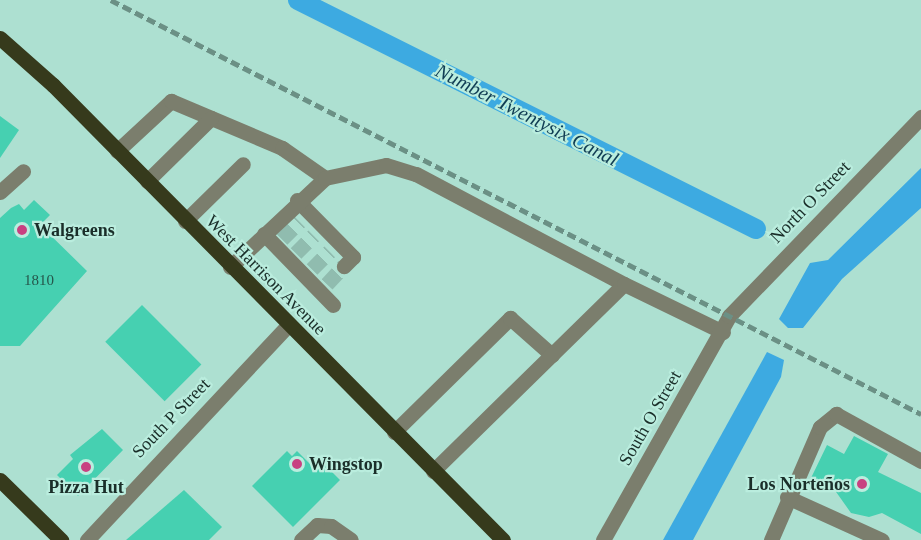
<!DOCTYPE html>
<meta charset="utf-8">
<style>
body{margin:0}
#map{position:relative;width:921px;height:540px;overflow:hidden;background:#ade0d1;font-family:"Times New Roman",serif}
div>[style]{position:absolute}
.water>*{inset:0;background:#3daae1}
.canal>*{height:20px;margin:-10px;padding:0 10px;transform-origin:10px;border-radius:10px;background:#3daae1}
.building>*{inset:0;background:#46d0b1;transform-origin:0 0}
.minor-tunnel>*{height:15px;margin-top:-7.5px;transform-origin:0;background:repeating-linear-gradient(90deg,#90bcaf 0 15px,transparent 0 23px)}
.minor>*{height:15px;margin:-7.5px;padding:0 7.5px;transform-origin:7.5px;border-radius:7.5px;background:#7b7e6d}
.major>*{height:15px;margin:-7.5px;padding:0 7.5px;transform-origin:7.5px;border-radius:7.5px;background:#363a1c}
.rail>*{height:4.5px;margin-top:-2.25px;transform-origin:0;background:repeating-linear-gradient(90deg,#6b9085 0 9px,transparent 0 13.5px)}
.dots>*{width:16px;height:16px;translate:-50% -50%;box-sizing:border-box;border:3px solid #baedde;border-radius:50%}
span{translate:-50% -50%;white-space:nowrap;text-align:center;line-height:1.15;-webkit-text-stroke:4.5px #baedde;paint-order:stroke}
.number-label{font-size:15px;color:#25564b}
.number-label span{-webkit-text-stroke-width:0}
.street-label{font-size:18px;color:#1a2e29}
.poi-label{font-size:18px;color:#1a2e29;font-weight:700}
.left{translate:0 -50%;text-align:left}
.right{translate:-100% -50%;text-align:right}
.water-label{font-size:20px;color:#103d54;font-style:italic}
</style>
<div id="map">
<div class="water">
<div style="clip-path:polygon(921px 168px,921px 208px,842px 279px,803px 328px,788px 328px,779px 319px,810px 263px,828px 260px)"></div>
<div style="clip-path:polygon(767px 352px,784px 360px,781px 377px,693px 540px,663px 540px)"></div>
</div>
<div class="canal">
<div style="left:298px;top:0;width:512px;rotate:26.57deg"></div>
</div>
<div class="building">
<div style="clip-path:polygon(0 116px,19px 130px,0 158px)"></div>
<div style="clip-path:polygon(34px 200px,50px 215px,40px 225px,87px 271px,20px 346px,0 346px,0 218px,11px 208px,19px 204px,24px 210px)"></div>
<div style="left:142px;top:305px;width:84px;height:52px;rotate:45deg"></div>
<div style="clip-path:polygon(102px 429px,123px 450px,78px 496px,57px 475px,73px 459px,70px 455px)"></div>
<div style="clip-path:polygon(854px 436px,888px 454px,878px 472px,921px 493px,921px 534px,882px 513px,869px 517px,851px 513px,834px 489px,811px 478px,827px 445px,844px 454px)"></div>
<div style="clip-path:polygon(287px 451px,292px 456px,297px 451px,313px 467px,320px 460px,340px 480px,293px 527px,252px 486px)"></div>
<div style="clip-path:polygon(184px 490px,222px 527px,209px 540px,126px 540px)"></div>
</div>
<div class="minor-tunnel">
<div style="left:282px;top:239px;width:25px;rotate:-45deg"></div>
<div style="left:296px;top:253px;width:25px;rotate:-45deg"></div>
<div style="left:312px;top:269px;width:25px;rotate:-45deg"></div>
<div style="left:327px;top:284px;width:25px;rotate:-47deg"></div>
</div>
<div class="minor">
<div style="left:117px;top:151px;width:74px;rotate:-42.8deg"></div>
<div style="left:171px;top:101px;width:121px;rotate:22.9deg"></div>
<div style="left:282px;top:148px;width:52px;rotate:34.9deg"></div>
<div style="left:147px;top:181px;width:90px;rotate:-44.5deg"></div>
<div style="left:0;top:192px;width:31px;rotate:-42deg"></div>
<div style="left:297px;top:200px;width:80px;rotate:45.5deg"></div>
<div style="left:353px;top:257px;width:13px;rotate:135deg"></div>
<div style="left:185px;top:221px;width:81px;rotate:-44.5deg"></div>
<div style="left:264px;top:234px;width:99px;rotate:45.8deg"></div>
<div style="left:230px;top:267px;width:130px;rotate:-43.1deg"></div>
<div style="left:325px;top:178px;width:62px;rotate:-12deg"></div>
<div style="left:386px;top:165px;width:31px;rotate:17deg"></div>
<div style="left:416px;top:174px;width:235px;rotate:27.9deg"></div>
<div style="left:394px;top:432px;width:163px;rotate:-44.5deg"></div>
<div style="left:510px;top:318px;width:56px;rotate:41.4deg"></div>
<div style="left:433px;top:471px;width:267px;rotate:-44.4deg"></div>
<div style="left:624px;top:284px;width:110px;rotate:25.9deg"></div>
<div style="left:787px;top:497px;width:104px;rotate:24.4deg"></div>
<div style="left:87px;top:540px;width:294px;rotate:-46.9deg"></div>
<div style="left:301px;top:540px;width:22px;rotate:-43deg"></div>
<div style="left:317px;top:525px;width:14px;rotate:4deg"></div>
<div style="left:331px;top:526px;width:24px;rotate:35deg"></div>
<div style="left:603px;top:540px;width:257px;rotate:-60.6deg"></div>
<div style="left:729px;top:316px;width:277px;rotate:-46deg"></div>
<div style="left:771px;top:540px;width:123px;rotate:-66.6deg"></div>
<div style="left:820px;top:427px;width:21px;rotate:-39deg"></div>
<div style="left:836px;top:414px;width:97px;rotate:28.9deg"></div>
</div>
<div class="major">
<div style="left:0;top:38px;width:71px;rotate:41.6deg"></div>
<div style="left:53px;top:85px;width:640px;rotate:45.32deg"></div>
<div style="left:0;top:480px;width:86px;rotate:44.5deg"></div>
</div>
<div class="rail">
<div style="left:111px;top:0;width:910px;rotate:27.07deg"></div>
</div>
<div class="dots">
<div style="left:22px;top:230px;background:#c84181"></div>
<div style="left:297px;top:464px;background:#c84181"></div>
<div style="left:86px;top:467px;background:#c84181"></div>
<div style="left:862px;top:484px;background:#c84181"></div>
</div>
<div class="number-label">
<span style="left:39px;top:281px">1810</span>
</div>
<div class="street-label">
<span style="left:810px;top:202px;rotate:-46deg">North O Street</span>
<span style="left:266px;top:275px;rotate:45deg">West Harrison Avenue</span>
<span style="left:171px;top:418px;rotate:-46deg">South P Street</span>
<span style="left:650px;top:418px;rotate:-60deg">South O Street</span>
</div>
<div class="poi-label">
<span class="left" style="left:34px;top:230px">Walgreens</span>
<span class="left" style="left:309px;top:464px">Wingstop</span>
<span class="right" style="left:850px;top:484px">Los Norteños</span>
<span style="left:86px;top:487px">Pizza Hut</span>
</div>
<div class="water-label">
<span style="left:527px;top:115px;rotate:27deg">Number Twentysix Canal</span>
</div>
</div>
